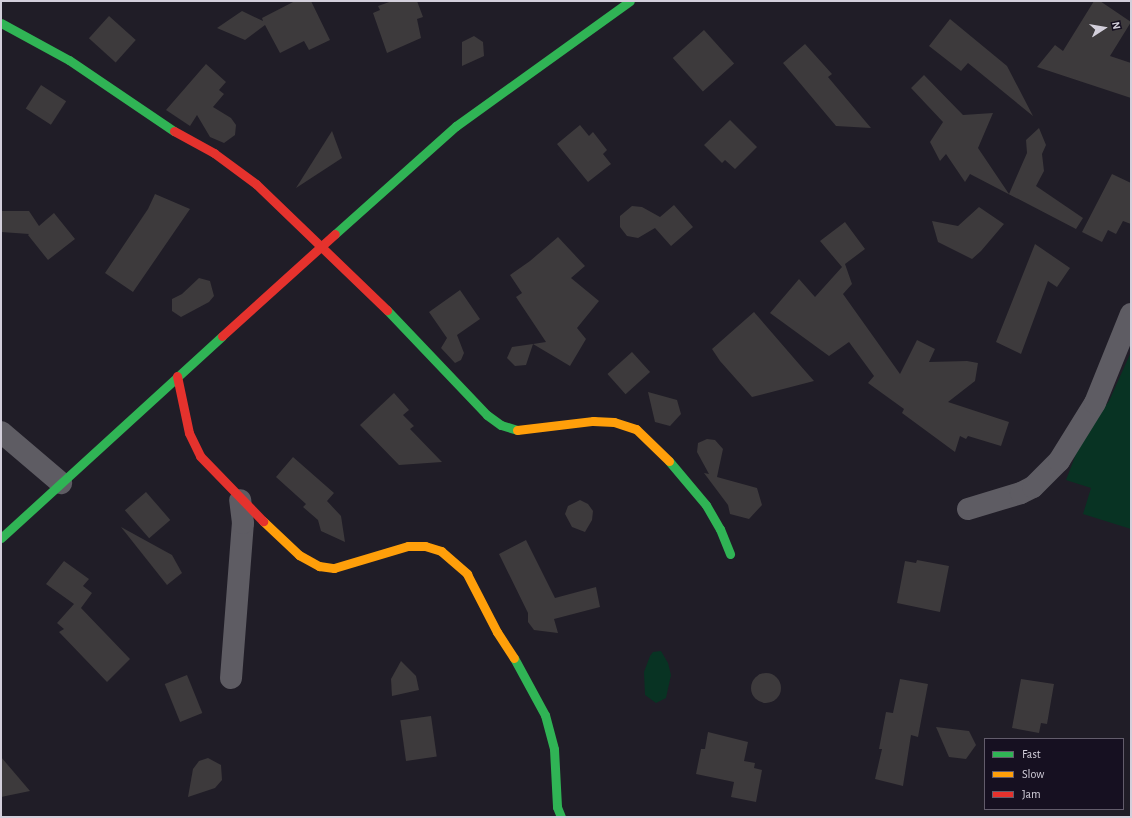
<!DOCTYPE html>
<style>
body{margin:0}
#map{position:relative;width:1132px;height:818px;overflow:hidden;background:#201d27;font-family:"Alegreya Sans",sans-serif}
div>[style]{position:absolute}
.green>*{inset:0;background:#083323}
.building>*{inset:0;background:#3d3a3c;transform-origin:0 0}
.round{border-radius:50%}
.street>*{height:22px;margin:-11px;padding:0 11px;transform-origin:11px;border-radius:11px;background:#5e5c63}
.fast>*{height:9px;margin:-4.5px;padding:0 4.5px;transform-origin:4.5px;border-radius:4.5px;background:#30b455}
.slow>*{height:9px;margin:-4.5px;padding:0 4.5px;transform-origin:4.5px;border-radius:4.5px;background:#ff9f0a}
.jam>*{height:9px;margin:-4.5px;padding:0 4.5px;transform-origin:4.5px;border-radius:4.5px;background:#e5322d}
span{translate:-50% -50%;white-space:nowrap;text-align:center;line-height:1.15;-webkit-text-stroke:3px #161021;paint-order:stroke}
.frame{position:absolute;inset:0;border:2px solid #d3cfdb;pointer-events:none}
.legend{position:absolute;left:984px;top:738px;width:140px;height:72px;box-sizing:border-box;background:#161021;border:1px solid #625c6b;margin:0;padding:5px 7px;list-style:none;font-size:12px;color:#d3cfdb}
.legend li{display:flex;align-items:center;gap:8px;height:20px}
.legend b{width:20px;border:1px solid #625c6b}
.north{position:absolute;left:1084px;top:8px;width:40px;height:40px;-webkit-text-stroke:3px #161021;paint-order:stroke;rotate:78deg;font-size:11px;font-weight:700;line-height:16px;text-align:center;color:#d3cfdb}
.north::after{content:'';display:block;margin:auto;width:14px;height:18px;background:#d3cfdb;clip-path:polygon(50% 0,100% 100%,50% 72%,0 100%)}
</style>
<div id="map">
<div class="green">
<div style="clip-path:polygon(1131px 352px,1131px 529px,1083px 514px,1091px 488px,1066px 480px,1081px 441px,1109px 401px)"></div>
<div style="clip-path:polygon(661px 651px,668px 663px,671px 675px,666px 698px,656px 703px,645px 695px,644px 672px,650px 656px,653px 652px)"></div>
</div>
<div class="building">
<div style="clip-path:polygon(295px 1px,311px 1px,330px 40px,309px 50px,304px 41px,280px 53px,265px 25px,245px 40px,217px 28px,242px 11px,263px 21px,262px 18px)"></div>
<div style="clip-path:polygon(392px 1px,417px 1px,423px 17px,417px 19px,421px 38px,387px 53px,373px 13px,380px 10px,378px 6px)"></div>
<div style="clip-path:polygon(1094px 1px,1100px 1px,1131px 22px,1110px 56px,1131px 63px,1131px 98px,1037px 67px,1055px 45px,1063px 51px)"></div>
<div style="left:109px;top:16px;width:36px;height:30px;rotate:42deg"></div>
<div style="clip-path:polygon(950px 19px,1007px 66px,1033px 116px,968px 63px,961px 71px,929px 46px)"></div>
<div style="left:704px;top:30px;width:45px;height:42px;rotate:48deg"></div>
<div style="clip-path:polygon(474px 36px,483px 42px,484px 56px,462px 66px,462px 42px)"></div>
<div style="clip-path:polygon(805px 44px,832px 74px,828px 77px,871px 128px,836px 126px,783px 63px)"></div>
<div style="clip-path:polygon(206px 64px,226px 82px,219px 90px,224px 94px,213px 107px,231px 118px,236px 125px,235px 135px,224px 143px,210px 137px,197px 115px,190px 126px,166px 110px)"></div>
<div style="clip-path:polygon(924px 75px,963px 115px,993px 113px,978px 148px,1009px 194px,1027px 153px,1026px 140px,1039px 128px,1046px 145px,1042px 154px,1044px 171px,1036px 186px,1083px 218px,1076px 229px,970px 174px,965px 182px,946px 154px,940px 161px,930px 142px,943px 122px,911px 88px)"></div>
<div style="left:41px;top:85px;width:30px;height:28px;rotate:33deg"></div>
<div style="clip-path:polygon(730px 120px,757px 147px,735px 169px,725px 160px,722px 163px,704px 145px)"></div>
<div style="clip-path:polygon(580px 125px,589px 136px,593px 132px,607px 150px,603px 154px,611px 164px,588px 182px,557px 144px)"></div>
<div style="clip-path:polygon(332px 131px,342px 158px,296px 188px)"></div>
<div style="clip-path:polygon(1112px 174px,1131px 183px,1131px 224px,1123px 221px,1116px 234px,1108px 230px,1102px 242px,1082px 232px)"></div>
<div style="clip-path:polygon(155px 194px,190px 209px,133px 292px,105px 273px,148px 209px)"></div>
<div style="clip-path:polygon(674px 205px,693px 227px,671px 246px,655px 228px,638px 238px,627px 236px,620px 227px,620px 216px,632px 206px,642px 207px,660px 217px)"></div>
<div style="clip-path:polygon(979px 207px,1004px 224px,981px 251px,972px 259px,938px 242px,932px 221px,958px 226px)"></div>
<div style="clip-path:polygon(1px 211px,29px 211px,39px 226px,54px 213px,75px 239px,48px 260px,28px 235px,29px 234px,1px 232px)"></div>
<div style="clip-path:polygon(845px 222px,865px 249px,845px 264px,852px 284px,843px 294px,900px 374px,917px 340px,935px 349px,929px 362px,967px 361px,978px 363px,975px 381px,948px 402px,1009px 422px,1001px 446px,968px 436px,966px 439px,960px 436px,955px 452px,902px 413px,904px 409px,868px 383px,874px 376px,849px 342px,829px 356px,770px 313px,799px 279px,815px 297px,842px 267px,820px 241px)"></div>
<div style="clip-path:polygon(558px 237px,585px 266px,571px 278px,599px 301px,577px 328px,586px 339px,570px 366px,533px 344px,546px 342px,516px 297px,522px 293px,510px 275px,530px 261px)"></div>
<div style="clip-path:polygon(1035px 244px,1070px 268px,1057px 287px,1048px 281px,1021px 354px,996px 342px)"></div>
<div style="clip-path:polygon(199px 278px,210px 281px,214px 296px,209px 302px,181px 317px,172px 311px,172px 299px,182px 294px)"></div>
<div style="clip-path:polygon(460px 290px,480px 319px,457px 335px,464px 353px,461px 360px,455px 363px,441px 348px,447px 338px,429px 312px)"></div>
<div style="clip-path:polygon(754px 312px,799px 364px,814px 381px,752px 397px,720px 361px,712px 349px)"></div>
<div style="clip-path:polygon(533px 344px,526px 365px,515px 366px,507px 358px,512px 347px)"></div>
<div style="left:632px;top:352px;width:27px;height:33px;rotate:48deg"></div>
<div style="clip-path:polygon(648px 392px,677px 400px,681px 414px,670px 426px,655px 422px)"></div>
<div style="clip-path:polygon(394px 393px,409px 410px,403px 415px,414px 426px,410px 429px,442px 462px,399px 465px,360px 425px)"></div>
<div style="clip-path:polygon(707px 439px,715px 440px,723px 449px,717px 477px,757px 488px,762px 505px,749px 519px,730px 514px,728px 505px,704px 473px,709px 474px,697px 452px,698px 443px)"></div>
<div style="clip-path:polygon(293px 457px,334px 493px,327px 501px,341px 516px,345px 542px,321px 531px,318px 520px,303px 507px,306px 504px,276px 477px)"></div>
<div style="left:146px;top:492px;width:37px;height:28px;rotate:49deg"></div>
<div style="clip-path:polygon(580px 500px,588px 504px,593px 511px,592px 520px,585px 532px,572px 527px,565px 514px,568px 506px)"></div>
<div style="clip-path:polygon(121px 527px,172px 555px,182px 573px,167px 585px)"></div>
<div style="clip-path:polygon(526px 540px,555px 598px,596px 587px,600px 607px,554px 619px,558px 633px,534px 630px,528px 622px,528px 613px,499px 554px)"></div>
<div style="clip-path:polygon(917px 560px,949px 566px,940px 612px,897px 603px,905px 561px,916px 563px)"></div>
<div style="clip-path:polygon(64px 561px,89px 579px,83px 586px,92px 593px,81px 608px,130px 659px,107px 682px,59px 632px,64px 629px,57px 623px,74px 604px,46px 584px)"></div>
<div style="clip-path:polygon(401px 661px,416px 676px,419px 690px,392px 696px,391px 679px)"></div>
<div class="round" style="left:751px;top:673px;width:30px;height:30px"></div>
<div style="left:187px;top:675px;width:41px;height:24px;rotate:68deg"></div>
<div style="clip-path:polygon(900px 679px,928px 684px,918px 737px,911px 735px,903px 786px,875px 779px,882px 749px,879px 749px,886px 712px,893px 713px)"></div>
<div style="clip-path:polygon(1021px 679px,1054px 684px,1047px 724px,1041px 723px,1039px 733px,1012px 728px)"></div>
<div style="left:431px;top:716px;width:41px;height:31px;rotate:82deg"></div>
<div style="clip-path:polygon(936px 727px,969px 731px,976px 745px,966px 759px,949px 757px)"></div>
<div style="clip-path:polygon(708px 732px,748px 742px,744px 761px,755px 763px,754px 768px,762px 770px,756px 802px,731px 797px,734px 782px,696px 774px,701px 749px,705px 749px)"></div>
<div style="clip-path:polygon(1px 757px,30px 791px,1px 797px)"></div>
<div style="clip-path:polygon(208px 758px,221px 765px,222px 780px,215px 788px,188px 797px,193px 769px,199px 761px)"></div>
</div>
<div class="street">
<div style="left:1px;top:432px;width:79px;rotate:40.4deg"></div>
<div style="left:968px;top:509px;width:55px;rotate:-16.8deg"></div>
<div style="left:1021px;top:493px;width:13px;rotate:-27deg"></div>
<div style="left:1033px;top:487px;width:37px;rotate:-45deg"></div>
<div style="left:1059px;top:461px;width:68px;rotate:-58.2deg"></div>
<div style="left:1095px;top:403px;width:96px;rotate:-68deg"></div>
<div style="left:231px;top:678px;width:155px;rotate:-85.6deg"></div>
<div style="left:243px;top:523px;width:23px;rotate:-97deg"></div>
</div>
<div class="fast">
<div style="left:1px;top:23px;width:77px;rotate:28.6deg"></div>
<div style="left:69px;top:60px;width:127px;rotate:34.1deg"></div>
<div style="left:335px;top:234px;width:162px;rotate:-41.8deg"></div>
<div style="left:456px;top:126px;width:214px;rotate:-35.7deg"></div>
<div style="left:387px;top:310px;width:145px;rotate:46.4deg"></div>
<div style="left:487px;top:415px;width:17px;rotate:36deg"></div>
<div style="left:501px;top:425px;width:17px;rotate:17deg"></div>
<div style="left:669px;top:461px;width:57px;rotate:49.9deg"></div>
<div style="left:706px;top:505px;width:28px;rotate:60deg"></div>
<div style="left:720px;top:529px;width:27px;rotate:68deg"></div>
<div style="left:1px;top:538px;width:299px;rotate:-42.4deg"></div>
<div style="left:514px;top:658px;width:65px;rotate:61.5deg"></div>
<div style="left:545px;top:715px;width:35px;rotate:75deg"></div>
<div style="left:554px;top:749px;width:58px;rotate:87deg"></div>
<div style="left:557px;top:807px;width:11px;rotate:68deg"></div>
</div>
<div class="slow">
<div style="left:517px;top:430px;width:77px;rotate:-6.8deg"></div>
<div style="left:593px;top:421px;width:21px;rotate:3deg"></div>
<div style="left:614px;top:422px;width:23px;rotate:18deg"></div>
<div style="left:636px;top:429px;width:46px;rotate:44.1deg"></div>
<div style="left:263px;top:521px;width:50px;rotate:43.4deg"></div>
<div style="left:299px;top:555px;width:23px;rotate:29deg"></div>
<div style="left:319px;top:566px;width:15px;rotate:8deg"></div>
<div style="left:334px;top:568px;width:77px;rotate:-16.6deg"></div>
<div style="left:408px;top:546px;width:17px"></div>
<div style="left:425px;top:546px;width:17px;rotate:17deg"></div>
<div style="left:441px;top:551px;width:35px;rotate:41deg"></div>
<div style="left:467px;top:574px;width:65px;rotate:62.7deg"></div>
<div style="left:497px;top:632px;width:31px;rotate:57deg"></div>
</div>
<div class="jam">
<div style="left:174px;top:131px;width:46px;rotate:28.8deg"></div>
<div style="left:214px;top:153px;width:52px;rotate:36.4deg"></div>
<div style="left:256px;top:184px;width:182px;rotate:43.9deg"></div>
<div style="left:222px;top:336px;width:152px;rotate:-42.1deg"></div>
<div style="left:177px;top:376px;width:58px;rotate:78.1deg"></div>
<div style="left:189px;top:433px;width:25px;rotate:64deg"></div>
<div style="left:200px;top:456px;width:91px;rotate:45.9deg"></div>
</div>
<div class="frame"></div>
<ul class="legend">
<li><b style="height:5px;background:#30b455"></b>Fast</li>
<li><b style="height:5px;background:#ff9f0a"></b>Slow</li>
<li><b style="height:5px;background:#e5322d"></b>Jam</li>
</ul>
<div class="north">N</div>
</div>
